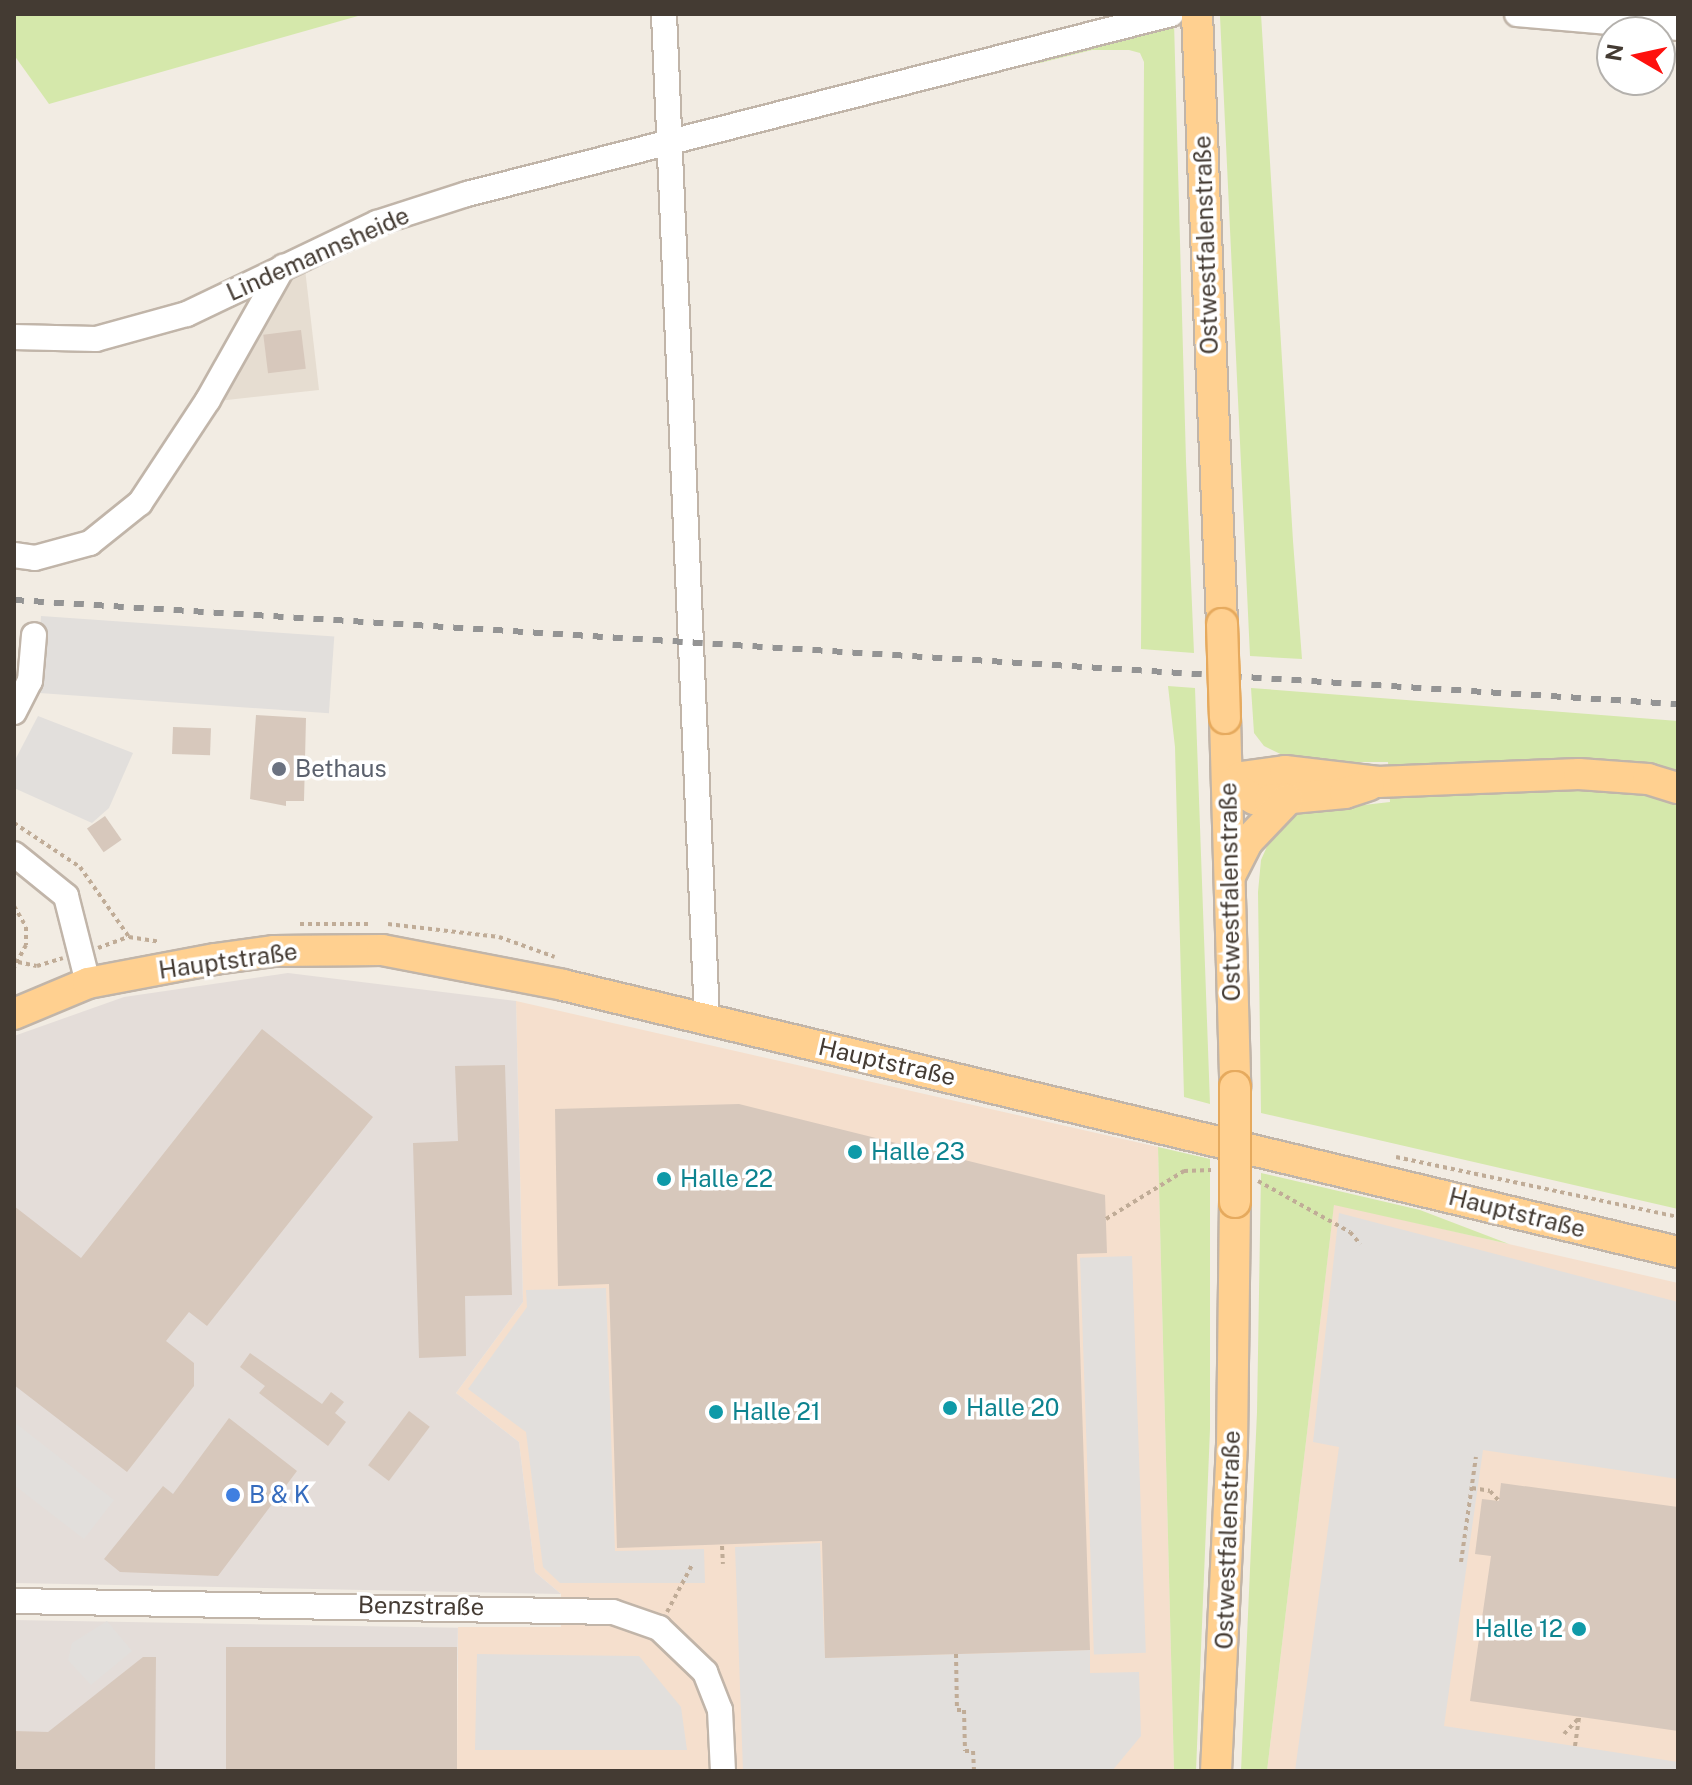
<!DOCTYPE html>
<meta charset="utf-8">
<style>
body{margin:0}
#map{position:relative;width:1692px;height:1785px;overflow:hidden;background:#f2ece3;font-family:"Public Sans",sans-serif}
div>[style]{position:absolute}
.residential>*{inset:0;background:#e6ddd1}
.commercial>*{inset:0;background:#f5dfcd}
.industrial>*{inset:0;background:#e4ddd9;transform-origin:0 0}
.green>*{inset:0;background:#d5e8ab}
.parking>*{inset:0;background:#e2dfdc;transform-origin:0 0}
.building>*{inset:0;background:#d7c8bc;transform-origin:0 0}
.path>*{height:4px;margin-top:-2px;transform-origin:0;background:repeating-linear-gradient(90deg,#c0ac97 0 4px,transparent 0 8px)}
.roads{filter:drop-shadow(2px 0 #c1b5a9) drop-shadow(-2px 0 #c1b5a9) drop-shadow(0 2px #c1b5a9) drop-shadow(0 -2px #c1b5a9)}
.minor>*{height:24px;margin:-12px;padding:0 12px;transform-origin:12px;border-radius:12px;background:#fff}
.major>*{height:30px;margin:-15px;padding:0 15px;transform-origin:15px;border-radius:15px;background:#ffd090}
.rail>*{height:6px;margin-top:-3px;transform-origin:0;background:repeating-linear-gradient(90deg,#949494 0 10px,transparent 0 20px)}
.bridges{filter:drop-shadow(2px 0 #e6aa5e) drop-shadow(-2px 0 #e6aa5e) drop-shadow(0 2px #e6aa5e) drop-shadow(0 -2px #e6aa5e)}
.major-bridge>*{height:30px;margin:-15px;padding:0 15px;transform-origin:15px;border-radius:15px;background:#ffd090}
.dots>*{width:22px;height:22px;translate:-50% -50%;box-sizing:border-box;border:4px solid #fff;border-radius:50%}
span{translate:-50% -50%;white-space:nowrap;text-align:center;line-height:1.15;-webkit-text-stroke:7px #fff;paint-order:stroke}
.street-label{font-size:24px;color:#443b33}
.worship-label{font-size:24px;color:#5b616d}
.left{translate:0 -50%;text-align:left}
.culture-label{font-size:24px;color:#0d838f}
.right{translate:-100% -50%;text-align:right}
.shop-label{font-size:24px;color:#366cbe}
.frame{position:absolute;inset:0;border:16px solid #443b33;pointer-events:none}
.north{position:absolute;left:1596px;top:16px;width:80px;height:80px;box-sizing:border-box;background:#fff;border:2px solid #b4b1ad;border-radius:50%;rotate:279deg;font-size:22px;font-weight:700;line-height:32px;text-align:center;color:#443b33}
.north::after{content:'';display:block;margin:auto;width:28px;height:36px;background:#fe110e;clip-path:polygon(50% 0,100% 100%,50% 72%,0 100%)}
</style>
<div id="map">
<div class="residential">
<div style="clip-path:polygon(305px 269px,319px 390px,218px 401px,288px 274px)"></div>
</div>
<div class="commercial">
<div style="clip-path:polygon(516px 1001px,1158px 1147px,1174px 1771px,457px 1771px,458px 1627px,561px 1627px,561px 1594px,535px 1572px,519px 1442px,456px 1393px,523px 1302px)"></div>
<div style="clip-path:polygon(1334px 1204px,1678px 1283px,1678px 1771px,1267px 1771px)"></div>
</div>
<div class="industrial">
<div style="clip-path:polygon(288px 973px,516px 1001px,523px 1302px,456px 1393px,519px 1442px,535px 1572px,561px 1594px,14px 1583px,14px 1036px,124px 997px)"></div>
<div style="left:14px;top:1620px;width:444px;height:151px;rotate:1deg"></div>
</div>
<div class="green">
<div style="clip-path:polygon(14px 14px,365px 14px,49px 104px,14px 55px)"></div>
<div style="clip-path:polygon(1261px 14px,1293px 541px,1302px 659px,1250px 656px,1220px 16px)"></div>
<div style="clip-path:polygon(1174px 22px,1186px 461px,1194px 653px,1141px 649px,1144px 62px,1140px 53px,1129px 50px,1092px 50px,1040px 63px,1030px 59px)"></div>
<div style="clip-path:polygon(1168px 686px,1195px 688px,1210px 1104px,1184px 1097px,1175px 747px)"></div>
<div style="clip-path:polygon(1251px 688px,1678px 721px,1678px 1209px,1261px 1113px,1258px 892px,1261px 860px,1273px 833px,1294px 813px,1390px 802px,1388px 762px,1297px 762px,1264px 746px,1254px 733px)"></div>
<div style="clip-path:polygon(1158px 1147px,1210px 1159px,1210px 1429px,1196px 1771px,1174px 1771px)"></div>
<div style="clip-path:polygon(1261px 1173px,1420px 1210px,1509px 1244px,1334px 1205px,1267px 1771px,1241px 1771px,1257px 1412px)"></div>
</div>
<div class="parking">
<div style="left:41px;top:616px;width:294px;height:77px;rotate:4deg"></div>
<div style="clip-path:polygon(38px 716px,133px 753px,109px 808px,92px 823px,14px 788px,14px 762px)"></div>
<div style="clip-path:polygon(1339px 1213px,1678px 1302px,1678px 1479px,1483px 1450px,1444px 1726px,1678px 1762px,1678px 1771px,1295px 1771px,1339px 1447px,1313px 1442px)"></div>
<div style="left:1132px;top:1256px;width:397px;height:52px;rotate:88deg"></div>
<div style="clip-path:polygon(606px 1288px,615px 1551px,704px 1549px,705px 1583px,560px 1583px,543px 1567px,526px 1432px,468px 1389px,527px 1307px,526px 1290px)"></div>
<div style="clip-path:polygon(14px 1422px,114px 1500px,84px 1539px,14px 1485px)"></div>
<div style="clip-path:polygon(820px 1543px,825px 1658px,1090px 1650px,1090px 1673px,1139px 1672px,1141px 1736px,1112px 1771px,743px 1771px,735px 1547px)"></div>
<div style="clip-path:polygon(107px 1621px,132px 1651px,91px 1685px,68px 1660px,72px 1643px)"></div>
<div style="clip-path:polygon(477px 1654px,639px 1656px,681px 1707px,687px 1750px,475px 1750px)"></div>
</div>
<div class="building">
<div style="left:301px;top:330px;width:39px;height:38px;rotate:83deg"></div>
<div style="clip-path:polygon(256px 715px,306px 718px,304px 801px,286px 801px,286px 806px,250px 799px)"></div>
<div style="left:173px;top:727px;width:38px;height:27px;rotate:2deg"></div>
<div style="left:105px;top:816px;width:29px;height:22px;rotate:55deg"></div>
<div style="clip-path:polygon(262px 1029px,373px 1117px,207px 1326px,189px 1312px,166px 1341px,194px 1363px,194px 1386px,127px 1472px,14px 1385px,14px 1206px,81px 1258px)"></div>
<div style="clip-path:polygon(505px 1065px,512px 1295px,465px 1296px,466px 1356px,419px 1358px,413px 1143px,458px 1141px,455px 1066px)"></div>
<div style="clip-path:polygon(739px 1104px,1105px 1195px,1107px 1253px,1077px 1254px,1090px 1650px,825px 1658px,822px 1541px,617px 1548px,609px 1284px,558px 1286px,555px 1109px)"></div>
<div style="clip-path:polygon(250px 1353px,322px 1404px,331px 1392px,344px 1402px,335px 1413px,346px 1422px,328px 1446px,259px 1393px,265px 1386px,240px 1367px)"></div>
<div style="left:409px;top:1411px;width:26px;height:68px;rotate:37deg"></div>
<div style="clip-path:polygon(229px 1418px,297px 1471px,218px 1576px,120px 1572px,104px 1559px,163px 1486px,173px 1494px)"></div>
<div style="clip-path:polygon(1501px 1483px,1678px 1507px,1678px 1731px,1470px 1701px,1491px 1556px,1475px 1554px,1482px 1499px,1499px 1501px)"></div>
<div style="left:226px;top:1647px;width:231px;height:124px"></div>
<div style="clip-path:polygon(143px 1657px,156px 1657px,155px 1771px,14px 1771px,14px 1731px,48px 1732px)"></div>
</div>
<div class="path">
<div style="left:14px;top:823px;width:79px;rotate:33.7deg"></div>
<div style="left:80px;top:867px;width:85px;rotate:55deg"></div>
<div style="left:129px;top:937px;width:31px;rotate:9deg"></div>
<div style="left:14px;top:906px;width:24px;rotate:60deg"></div>
<div style="left:26px;top:927px;width:18px;rotate:90deg"></div>
<div style="left:26px;top:945px;width:26px;rotate:118deg"></div>
<div style="left:300px;top:924px;width:71px"></div>
<div style="left:388px;top:924px;width:112px;rotate:6.7deg"></div>
<div style="left:499px;top:937px;width:59px;rotate:19.7deg"></div>
<div style="left:98px;top:948px;width:33px;rotate:-20deg"></div>
<div style="left:18px;top:962px;width:19px;rotate:12deg"></div>
<div style="left:37px;top:966px;width:27px;rotate:-17deg"></div>
<div style="left:1396px;top:1157px;width:288px;rotate:12deg"></div>
<div style="left:1258px;top:1181px;width:105px;rotate:29deg"></div>
<div style="left:1350px;top:1232px;width:16px;rotate:50deg"></div>
<div style="left:1106px;top:1219px;width:92px;rotate:-31.6deg"></div>
<div style="left:1184px;top:1171px;width:27px;rotate:-2deg"></div>
<div style="left:1472px;top:1488px;width:18px;rotate:9deg"></div>
<div style="left:1490px;top:1491px;width:13px;rotate:48deg"></div>
<div style="left:722px;top:1546px;width:18px;rotate:87deg"></div>
<div style="left:1461px;top:1562px;width:106px;rotate:-81.9deg"></div>
<div style="left:667px;top:1612px;width:53px;rotate:-62deg"></div>
<div style="left:956px;top:1654px;width:56px;rotate:89deg"></div>
<div style="left:957px;top:1710px;width:7px"></div>
<div style="left:964px;top:1710px;width:41px;rotate:88.6deg"></div>
<div style="left:965px;top:1751px;width:8px"></div>
<div style="left:973px;top:1751px;width:20px;rotate:87deg"></div>
<div style="left:1564px;top:1734px;width:21px;rotate:-47deg"></div>
<div style="left:1575px;top:1746px;width:29px;rotate:-82deg"></div>
</div>
<div class="roads">
<div class="minor">
<div style="left:664px;top:14px;width:1006px;rotate:87.55deg"></div>
<div style="left:1517px;top:14px;width:162px;rotate:5deg"></div>
<div style="left:14px;top:337px;width:82px;rotate:1.4deg"></div>
<div style="left:96px;top:339px;width:94px;rotate:-15.4deg"></div>
<div style="left:187px;top:314px;width:211px;rotate:-25.6deg"></div>
<div style="left:377px;top:223px;width:95px;rotate:-17.9deg"></div>
<div style="left:467px;top:194px;width:727px;rotate:-14.34deg"></div>
<div style="left:14px;top:555px;width:21px;rotate:8deg"></div>
<div style="left:35px;top:558px;width:57px;rotate:-15.3deg"></div>
<div style="left:90px;top:543px;width:64px;rotate:-38.7deg"></div>
<div style="left:140px;top:503px;width:123px;rotate:-56.6deg"></div>
<div style="left:208px;top:400px;width:153px;rotate:-60.6deg"></div>
<div style="left:14px;top:712px;width:35px;rotate:-63deg"></div>
<div style="left:30px;top:681px;width:46px;rotate:-85deg"></div>
<div style="left:14px;top:854px;width:67px;rotate:38.9deg"></div>
<div style="left:66px;top:896px;width:90px;rotate:75.8deg"></div>
<div style="left:14px;top:1601px;width:599px;rotate:1.05deg"></div>
<div style="left:613px;top:1612px;width:49px;rotate:19.2deg"></div>
<div style="left:659px;top:1628px;width:64px;rotate:43.7deg"></div>
<div style="left:705px;top:1672px;width:41px;rotate:68.5deg"></div>
<div style="left:720px;top:1710px;width:61px;rotate:87.2deg"></div>
</div>
<div class="major">
<div style="left:1197px;top:14px;width:611px;rotate:87.65deg"></div>
<div style="left:1225px;top:718px;width:369px;rotate:88.4deg"></div>
<div style="left:1228px;top:785px;width:15px;rotate:-32deg"></div>
<div style="left:1241px;top:777px;width:44px;rotate:-7.8deg"></div>
<div style="left:1285px;top:771px;width:94px;rotate:6.7deg"></div>
<div style="left:1378px;top:782px;width:201px;rotate:-2.3deg"></div>
<div style="left:1579px;top:774px;width:69px;rotate:4.1deg"></div>
<div style="left:1648px;top:779px;width:31px;rotate:17deg"></div>
<div style="left:1228px;top:785px;width:30px;rotate:28deg"></div>
<div style="left:1254px;top:799px;width:16px;rotate:4deg"></div>
<div style="left:1270px;top:800px;width:75px;rotate:-5.3deg"></div>
<div style="left:1345px;top:793px;width:25px;rotate:-18deg"></div>
<div style="left:1231px;top:874px;width:37px;rotate:-63deg"></div>
<div style="left:1248px;top:841px;width:57px;rotate:-46.4deg"></div>
<div style="left:14px;top:1014px;width:80px;rotate:-22.7deg"></div>
<div style="left:88px;top:983px;width:129px;rotate:-10.7deg"></div>
<div style="left:215px;top:959px;width:60px;rotate:-7.7deg"></div>
<div style="left:274px;top:951px;width:108px;rotate:-0.5deg"></div>
<div style="left:382px;top:950px;width:184px;rotate:10.9deg"></div>
<div style="left:563px;top:985px;width:1147px;rotate:13.47deg"></div>
<div style="left:1216px;top:1771px;width:325px;rotate:-87.2deg"></div>
<div style="left:1232px;top:1446px;width:244px;rotate:-89.3deg"></div>
</div>
</div>
<div class="rail">
<div style="left:14px;top:600px;width:1667px;rotate:3.58deg"></div>
</div>
<div class="bridges">
<div class="major-bridge">
<div style="left:1222px;top:624px;width:94px;rotate:88.2deg"></div>
<div style="left:1235px;top:1202px;width:115px;rotate:-90deg"></div>
</div>
</div>
<div class="dots">
<div style="left:279px;top:769px;background:#6b7280"></div>
<div style="left:855px;top:1152px;background:#0f9aa8"></div>
<div style="left:664px;top:1179px;background:#0f9aa8"></div>
<div style="left:950px;top:1408px;background:#0f9aa8"></div>
<div style="left:716px;top:1412px;background:#0f9aa8"></div>
<div style="left:233px;top:1495px;background:#3f7fe0"></div>
<div style="left:1579px;top:1629px;background:#0f9aa8"></div>
</div>
<div class="street-label">
<span style="left:1206px;top:245px;rotate:-92deg">Ostwestfalenstraße</span>
<span style="left:318px;top:254px;rotate:-24deg">Lindemannsheide</span>
<span style="left:1230px;top:892px;rotate:-91deg">Ostwestfalenstraße</span>
<span style="left:228px;top:961px;rotate:-8deg">Hauptstraße</span>
<span style="left:887px;top:1062px;rotate:13deg">Hauptstraße</span>
<span style="left:1517px;top:1213px;rotate:14deg">Hauptstraße</span>
<span style="left:1228px;top:1540px;rotate:-88deg">Ostwestfalenstraße</span>
<span style="left:421px;top:1606px;rotate:1deg">Benzstraße</span>
</div>
<div class="worship-label">
<span class="left" style="left:295px;top:769px">Bethaus</span>
</div>
<div class="culture-label">
<span class="left" style="left:871px;top:1152px">Halle 23</span>
<span class="left" style="left:680px;top:1179px">Halle 22</span>
<span class="left" style="left:966px;top:1408px">Halle 20</span>
<span class="left" style="left:732px;top:1412px">Halle 21</span>
<span class="right" style="left:1563px;top:1629px">Halle 12</span>
</div>
<div class="shop-label">
<span class="left" style="left:249px;top:1495px">B &amp; K</span>
</div>
<div class="frame"></div>
<div class="north">N</div>
</div>
